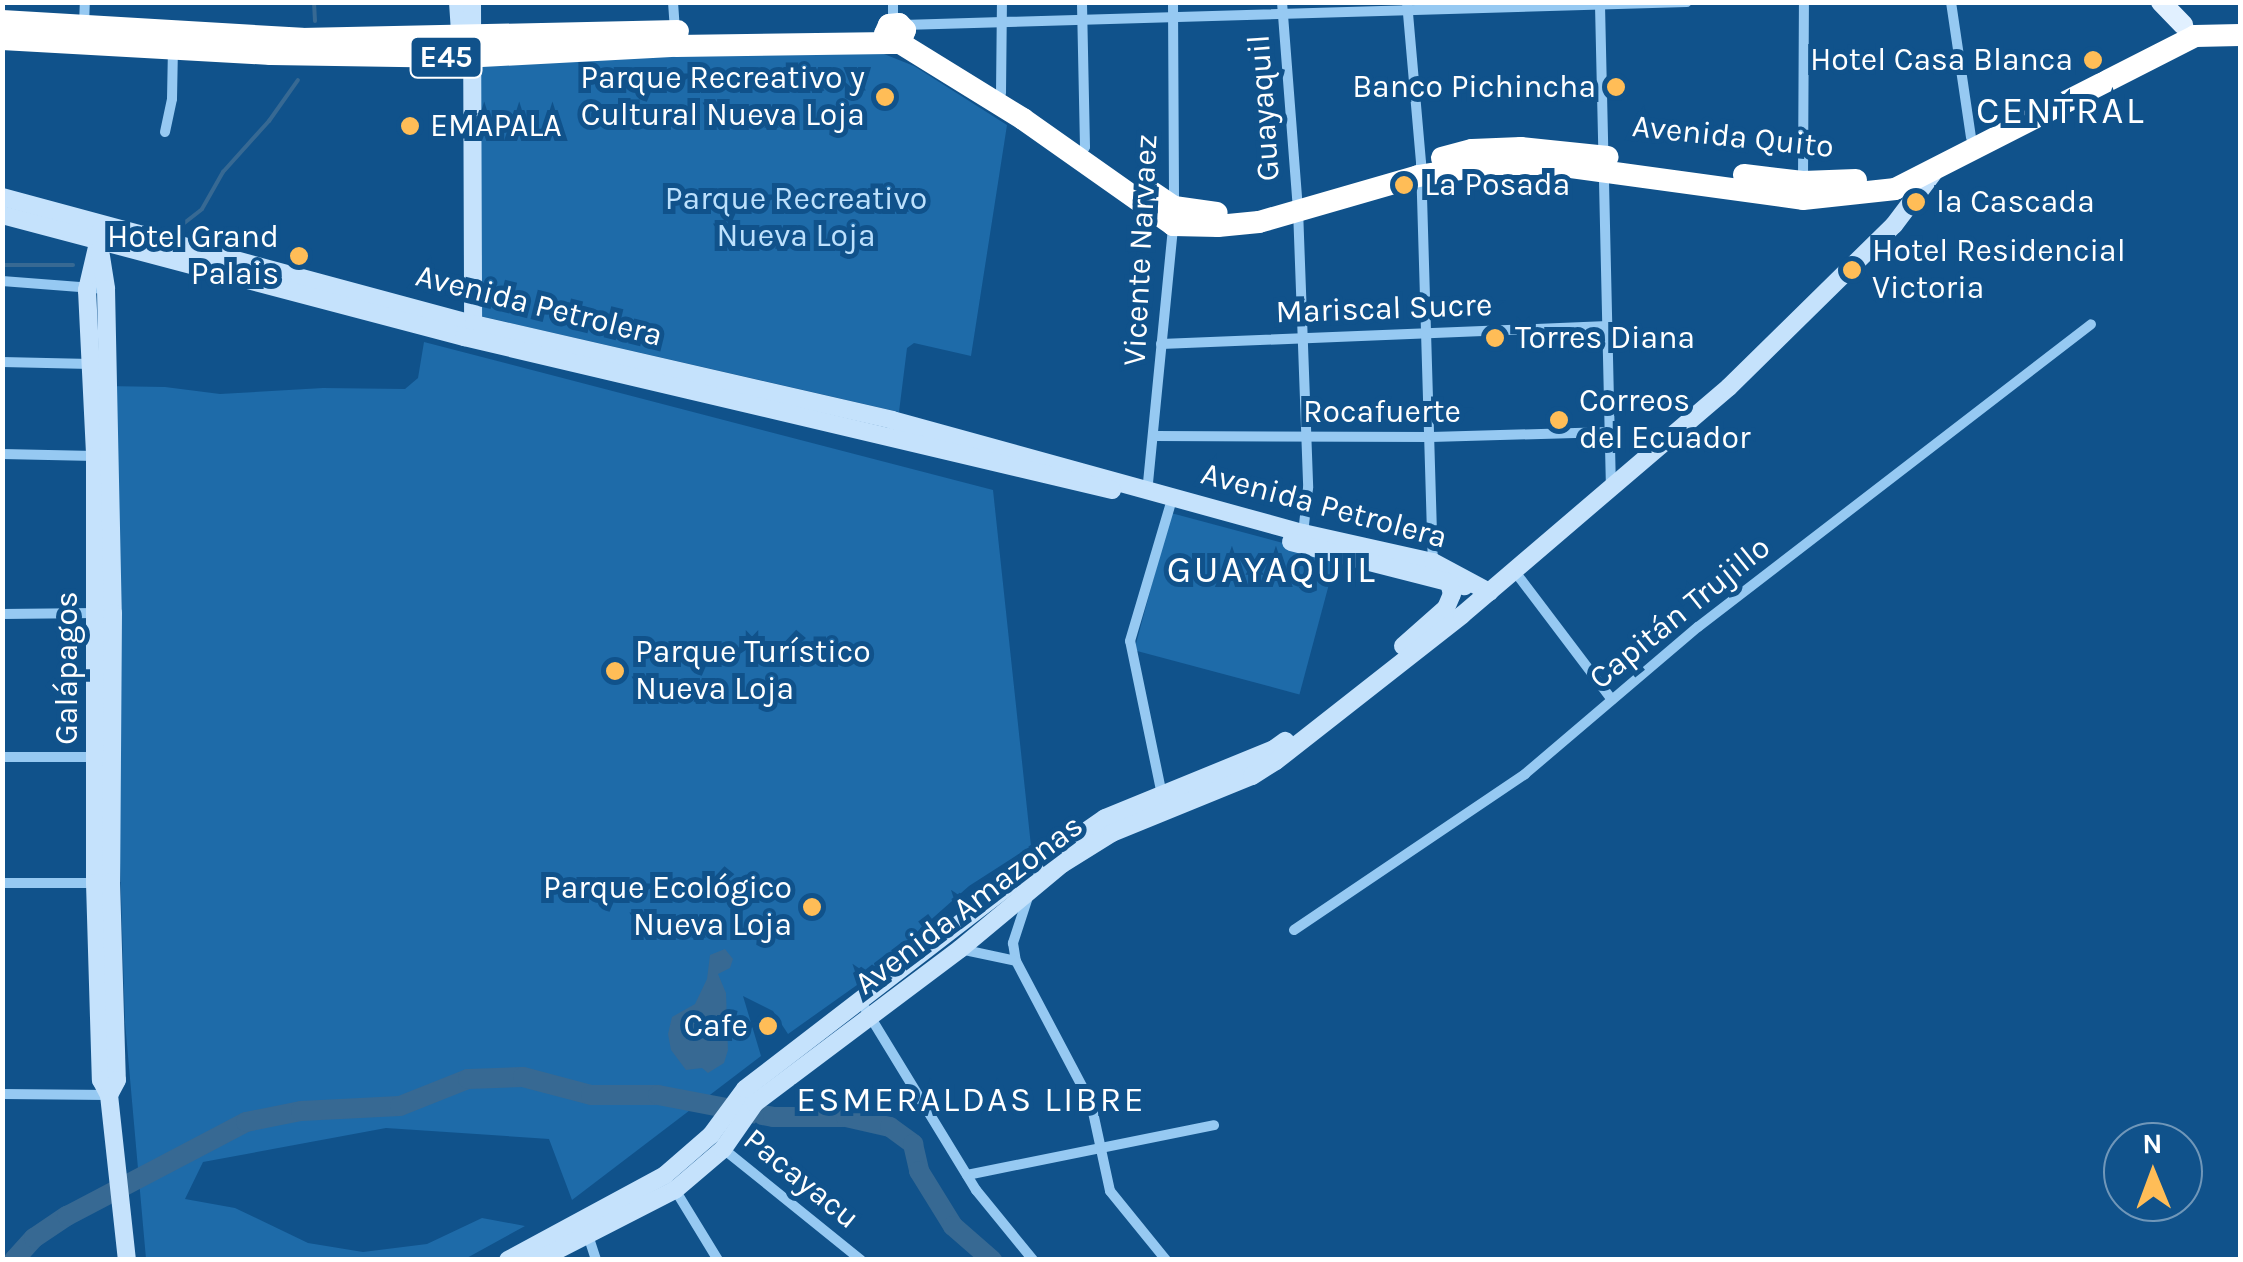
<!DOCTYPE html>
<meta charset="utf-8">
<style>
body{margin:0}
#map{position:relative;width:2243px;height:1262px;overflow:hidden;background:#10528b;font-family:Karla,sans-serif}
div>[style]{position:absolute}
.green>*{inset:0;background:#1e6ba9;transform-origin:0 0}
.water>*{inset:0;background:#376993}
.stream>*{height:4px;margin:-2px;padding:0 2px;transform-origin:2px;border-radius:2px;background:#376993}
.river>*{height:20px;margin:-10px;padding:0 10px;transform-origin:10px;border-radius:10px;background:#376993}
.street>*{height:10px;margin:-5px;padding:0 5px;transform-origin:5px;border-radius:5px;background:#96c9f2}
.secondary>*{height:18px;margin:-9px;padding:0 9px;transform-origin:9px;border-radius:9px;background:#c5e2fc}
.primary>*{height:20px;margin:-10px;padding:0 10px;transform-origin:10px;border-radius:10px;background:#e1f0ff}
.highway>*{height:22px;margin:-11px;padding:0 11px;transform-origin:11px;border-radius:11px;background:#fff}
.dots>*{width:28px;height:28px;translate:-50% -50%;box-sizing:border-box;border:5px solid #10528b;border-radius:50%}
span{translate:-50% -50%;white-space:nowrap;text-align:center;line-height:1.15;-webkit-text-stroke:10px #10528b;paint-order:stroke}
.shield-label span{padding:2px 8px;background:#10528b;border:2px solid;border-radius:8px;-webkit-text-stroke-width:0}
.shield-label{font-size:30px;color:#fff;font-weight:700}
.poi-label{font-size:32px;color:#fff}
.right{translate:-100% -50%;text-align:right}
.left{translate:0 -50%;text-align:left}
.street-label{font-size:32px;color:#fff}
.park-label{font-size:32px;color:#bde1fd}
.neighbourhood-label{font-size:35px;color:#fff;letter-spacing:2.5px}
.quarter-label{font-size:38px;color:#fff;letter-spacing:2.5px}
.frame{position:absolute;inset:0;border:5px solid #fff;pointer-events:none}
.north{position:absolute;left:2103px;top:1122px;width:100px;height:100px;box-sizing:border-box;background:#10528b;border:2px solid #7097b9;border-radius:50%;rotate:359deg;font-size:28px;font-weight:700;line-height:40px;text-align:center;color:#fff}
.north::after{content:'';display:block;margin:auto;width:35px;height:45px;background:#ffbd57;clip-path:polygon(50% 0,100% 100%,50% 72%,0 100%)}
</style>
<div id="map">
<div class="green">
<div style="clip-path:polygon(874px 50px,914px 66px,1007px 125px,971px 356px,914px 343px,907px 348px,899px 412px,480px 316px,479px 63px)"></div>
<div style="clip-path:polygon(424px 342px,993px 490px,1031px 846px,969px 886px,857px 985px,788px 1034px,773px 1011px,743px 996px,761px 1056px,572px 1200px,549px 1139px,386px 1128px,203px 1162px,185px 1199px,235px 1208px,308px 1243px,363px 1252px,427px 1244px,482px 1218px,525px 1226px,465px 1259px,146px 1259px,125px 1022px,105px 386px,165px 387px,220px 394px,323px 388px,405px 389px,418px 378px)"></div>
<div style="left:1171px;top:513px;width:171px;height:142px;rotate:15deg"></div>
</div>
<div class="water">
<div style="clip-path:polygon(725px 949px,733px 959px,730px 968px,718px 974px,726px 993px,728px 1050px,724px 1063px,708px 1073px,702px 1068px,686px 1070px,671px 1050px,668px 1034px,672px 1017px,695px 1004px,707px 979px,710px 955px)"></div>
</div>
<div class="stream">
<div style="left:314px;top:2px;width:19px;rotate:87deg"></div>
<div style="left:183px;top:224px;width:24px;rotate:-38deg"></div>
<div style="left:202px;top:209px;width:43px;rotate:-60.4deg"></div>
<div style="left:223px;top:172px;width:69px;rotate:-48deg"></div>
<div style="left:269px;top:121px;width:50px;rotate:-54.7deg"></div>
<div style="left:2px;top:265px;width:71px"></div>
</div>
<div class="river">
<div style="left:14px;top:1260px;width:30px;rotate:-48deg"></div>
<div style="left:34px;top:1238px;width:40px;rotate:-34deg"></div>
<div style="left:67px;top:1216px;width:202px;rotate:-27.7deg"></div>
<div style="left:246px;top:1122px;width:56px;rotate:-11.3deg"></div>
<div style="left:301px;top:1111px;width:99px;rotate:-2.9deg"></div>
<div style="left:400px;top:1106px;width:73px;rotate:-21.7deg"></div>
<div style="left:468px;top:1079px;width:55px;rotate:-2.1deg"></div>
<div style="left:523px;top:1077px;width:70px;rotate:14.8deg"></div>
<div style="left:591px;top:1095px;width:67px"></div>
<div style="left:658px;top:1095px;width:117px;rotate:10.8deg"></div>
<div style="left:773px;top:1117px;width:73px"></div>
<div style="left:846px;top:1117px;width:45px;rotate:12.8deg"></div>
<div style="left:890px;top:1127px;width:29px;rotate:36deg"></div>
<div style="left:913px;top:1144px;width:28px;rotate:77deg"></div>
<div style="left:919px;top:1171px;width:65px;rotate:58.3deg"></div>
<div style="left:953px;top:1226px;width:52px;rotate:41.1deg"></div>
</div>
<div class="street">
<div style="left:673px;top:2px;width:28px;rotate:86deg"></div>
<div style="left:1173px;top:2px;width:202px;rotate:89.7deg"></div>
<div style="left:1282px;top:2px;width:208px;rotate:85.6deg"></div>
<div style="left:1298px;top:209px;width:279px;rotate:87.9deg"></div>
<div style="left:1308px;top:488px;width:46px;rotate:96.2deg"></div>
<div style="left:1407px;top:2px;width:162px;rotate:85deg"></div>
<div style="left:1421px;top:163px;width:402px;rotate:88.3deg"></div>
<div style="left:1951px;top:2px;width:137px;rotate:81.6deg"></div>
<div style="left:1600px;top:5px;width:478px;rotate:88.7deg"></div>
<div style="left:893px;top:22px;width:20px;rotate:-90deg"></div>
<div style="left:903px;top:25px;width:784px;rotate:-1.68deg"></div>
<div style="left:84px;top:26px;width:24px;rotate:-88deg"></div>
<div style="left:1001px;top:93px;width:91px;rotate:-89.4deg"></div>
<div style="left:165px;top:132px;width:34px;rotate:-78deg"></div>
<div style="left:172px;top:99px;width:51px;rotate:-88.9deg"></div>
<div style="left:1078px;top:156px;width:11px;rotate:-52deg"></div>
<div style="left:1085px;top:147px;width:145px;rotate:-91.2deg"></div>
<div style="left:1803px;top:181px;width:179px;rotate:-89.7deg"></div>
<div style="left:2px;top:281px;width:104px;rotate:4.4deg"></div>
<div style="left:1161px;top:344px;width:447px;rotate:-2.3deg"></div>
<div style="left:2px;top:362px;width:89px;rotate:1.3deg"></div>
<div style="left:1155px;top:436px;width:276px;rotate:0.2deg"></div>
<div style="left:1431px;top:437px;width:179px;rotate:-1.6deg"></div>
<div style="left:2px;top:454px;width:93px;rotate:1.2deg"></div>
<div style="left:1147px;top:493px;width:268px;rotate:-84.4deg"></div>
<div style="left:1513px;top:569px;width:164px;rotate:52.9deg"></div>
<div style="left:2px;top:614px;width:95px;rotate:-0.6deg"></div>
<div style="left:2px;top:757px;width:94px"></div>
<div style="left:1162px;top:795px;width:157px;rotate:-101.7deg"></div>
<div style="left:1130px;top:641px;width:141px;rotate:-73.5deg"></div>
<div style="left:2px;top:883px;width:94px"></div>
<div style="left:1029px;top:894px;width:52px;rotate:108.1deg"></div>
<div style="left:1013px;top:943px;width:18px;rotate:81deg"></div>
<div style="left:1016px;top:961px;width:161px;rotate:62.2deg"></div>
<div style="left:1091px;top:1103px;width:90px;rotate:77.8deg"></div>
<div style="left:1110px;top:1191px;width:89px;rotate:50.9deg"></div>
<div style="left:1294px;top:930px;width:279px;rotate:-34deg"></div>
<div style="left:1525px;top:774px;width:227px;rotate:-40.4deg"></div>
<div style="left:1698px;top:627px;width:496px;rotate:-37.6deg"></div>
<div style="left:960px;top:949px;width:57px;rotate:12.1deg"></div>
<div style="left:860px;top:1000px;width:223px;rotate:58.6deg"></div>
<div style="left:976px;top:1190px;width:90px;rotate:50.8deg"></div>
<div style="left:2px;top:1094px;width:107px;rotate:0.5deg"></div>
<div style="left:721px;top:1147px;width:180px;rotate:38.9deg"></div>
<div style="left:967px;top:1175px;width:252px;rotate:-11.4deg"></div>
<div style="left:674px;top:1188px;width:84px;rotate:58.6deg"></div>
<div style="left:587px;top:1232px;width:29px;rotate:72deg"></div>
</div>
<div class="secondary">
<div style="left:458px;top:2px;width:45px;rotate:86.2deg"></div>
<div style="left:472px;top:2px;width:331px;rotate:89.8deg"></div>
<div style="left:2px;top:197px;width:489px;rotate:15.1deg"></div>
<div style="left:474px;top:324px;width:429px;rotate:12.9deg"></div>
<div style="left:892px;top:420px;width:426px;rotate:15.4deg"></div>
<div style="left:1303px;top:533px;width:133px;rotate:12.6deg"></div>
<div style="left:1433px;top:562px;width:64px;rotate:28.2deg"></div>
<div style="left:2px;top:215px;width:478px;rotate:14.8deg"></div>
<div style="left:464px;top:337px;width:666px;rotate:13.28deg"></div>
<div style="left:101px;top:230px;width:62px;rotate:103.1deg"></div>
<div style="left:87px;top:290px;width:166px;rotate:87.2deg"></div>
<div style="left:95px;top:456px;width:427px;rotate:90deg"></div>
<div style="left:95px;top:883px;width:197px;rotate:88.3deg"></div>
<div style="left:101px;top:1080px;width:17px;rotate:62deg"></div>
<div style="left:109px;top:1095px;width:166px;rotate:83.8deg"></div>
<div style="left:100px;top:250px;width:39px;rotate:81deg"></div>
<div style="left:106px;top:289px;width:324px;rotate:88.8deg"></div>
<div style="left:113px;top:613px;width:269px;rotate:90.4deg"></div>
<div style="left:111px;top:882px;width:198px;rotate:88.3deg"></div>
<div style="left:117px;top:1080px;width:17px;rotate:118deg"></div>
<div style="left:1291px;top:542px;width:179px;rotate:14.3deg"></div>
<div style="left:1403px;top:646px;width:57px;rotate:-41.5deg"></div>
<div style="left:1446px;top:608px;width:15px;rotate:-67deg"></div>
<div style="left:1452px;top:594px;width:11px;rotate:-105deg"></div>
<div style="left:508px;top:1260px;width:179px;rotate:-28.4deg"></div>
<div style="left:665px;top:1175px;width:61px;rotate:-41deg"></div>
<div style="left:711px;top:1135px;width:57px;rotate:-53.5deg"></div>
<div style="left:745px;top:1089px;width:349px;rotate:-37.6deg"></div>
<div style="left:1022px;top:876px;width:101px;rotate:-34.9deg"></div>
<div style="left:1105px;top:818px;width:183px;rotate:-22.2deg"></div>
<div style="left:1274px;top:749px;width:14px;rotate:-36deg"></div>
<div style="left:538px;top:1260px;width:154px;rotate:-27.1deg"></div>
<div style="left:675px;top:1190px;width:63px;rotate:-40.5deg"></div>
<div style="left:723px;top:1149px;width:56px;rotate:-55.2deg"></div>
<div style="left:755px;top:1103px;width:256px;rotate:-36.9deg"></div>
<div style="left:960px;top:949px;width:133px;rotate:-39.8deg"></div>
<div style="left:1062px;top:864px;width:59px;rotate:-31.8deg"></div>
<div style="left:1112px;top:833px;width:151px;rotate:-22.2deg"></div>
<div style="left:1252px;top:776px;width:28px;rotate:-32deg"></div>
<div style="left:1276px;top:761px;width:236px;rotate:-38.1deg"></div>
<div style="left:1462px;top:615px;width:351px;rotate:-40.5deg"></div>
<div style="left:1729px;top:387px;width:231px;rotate:-44.5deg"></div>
<div style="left:1894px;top:225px;width:66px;rotate:-53deg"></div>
</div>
<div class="primary">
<div style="left:2161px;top:2px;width:32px;rotate:46deg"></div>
</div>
<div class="highway">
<div style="left:2px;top:21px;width:300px;rotate:3.4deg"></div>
<div style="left:301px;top:39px;width:377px;rotate:-1.2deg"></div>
<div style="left:2px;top:39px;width:269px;rotate:3.2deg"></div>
<div style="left:271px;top:54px;width:192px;rotate:0.9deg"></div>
<div style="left:463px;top:57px;width:213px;rotate:-3deg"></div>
<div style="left:676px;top:46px;width:214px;rotate:-0.8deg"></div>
<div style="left:900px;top:43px;width:14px;rotate:-69deg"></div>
<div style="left:905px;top:30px;width:8px;rotate:-135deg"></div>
<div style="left:899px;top:24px;width:10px;rotate:174deg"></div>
<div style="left:889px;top:25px;width:10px;rotate:114deg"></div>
<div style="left:885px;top:34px;width:10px;rotate:61deg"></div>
<div style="left:890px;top:43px;width:10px"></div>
<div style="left:900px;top:43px;width:145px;rotate:31.7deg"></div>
<div style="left:1023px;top:119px;width:184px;rotate:35.2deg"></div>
<div style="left:1173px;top:225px;width:45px;rotate:1.3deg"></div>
<div style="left:1218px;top:226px;width:41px;rotate:-5.6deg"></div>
<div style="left:1259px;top:222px;width:166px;rotate:-16.1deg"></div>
<div style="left:1418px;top:176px;width:75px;rotate:-9.2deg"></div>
<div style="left:1492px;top:164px;width:57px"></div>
<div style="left:1549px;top:164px;width:256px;rotate:7.8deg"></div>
<div style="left:1803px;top:199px;width:93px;rotate:-6.2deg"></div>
<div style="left:1895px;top:189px;width:337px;rotate:-27deg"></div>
<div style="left:2195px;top:36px;width:45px;rotate:-1.3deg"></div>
<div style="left:1442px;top:158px;width:31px;rotate:-15deg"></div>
<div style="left:1472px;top:150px;width:49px;rotate:-2.3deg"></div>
<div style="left:1521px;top:148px;width:87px;rotate:5.9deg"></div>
<div style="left:1744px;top:175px;width:59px;rotate:6.8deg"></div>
<div style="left:1803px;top:182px;width:53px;rotate:-2.2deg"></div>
<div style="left:1149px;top:190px;width:30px;rotate:34deg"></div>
<div style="left:1174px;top:207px;width:43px;rotate:7.9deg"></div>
</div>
<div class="dots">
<div style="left:2093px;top:60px;background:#ffbd57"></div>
<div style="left:1616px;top:87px;background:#ffbd57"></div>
<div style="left:885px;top:97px;background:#ffbd57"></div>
<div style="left:410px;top:126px;background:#ffbd57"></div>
<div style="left:1404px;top:185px;background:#ffbd57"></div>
<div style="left:1916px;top:202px;background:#ffbd57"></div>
<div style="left:299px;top:256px;background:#ffbd57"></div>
<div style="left:1852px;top:270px;background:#ffbd57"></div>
<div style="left:1495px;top:338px;background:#ffbd57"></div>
<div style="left:1559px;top:420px;background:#ffbd57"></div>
<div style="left:615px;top:671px;background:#ffbd57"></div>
<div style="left:812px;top:907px;background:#ffbd57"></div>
<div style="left:768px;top:1026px;background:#ffbd57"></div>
</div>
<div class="shield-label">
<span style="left:446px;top:57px">E45</span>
</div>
<div class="poi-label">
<span class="right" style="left:2073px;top:60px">Hotel Casa Blanca</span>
<span class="right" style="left:865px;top:97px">Parque Recreativo y<br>Cultural Nueva Loja</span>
<span class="right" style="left:1596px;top:87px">Banco Pichincha</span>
<span class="left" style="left:430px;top:126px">EMAPALA</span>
<span class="left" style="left:1424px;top:185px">La Posada</span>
<span class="left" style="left:1936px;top:202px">la Cascada</span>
<span class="right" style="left:279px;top:256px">Hotel Grand<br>Palais</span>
<span class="left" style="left:1872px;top:270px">Hotel Residencial<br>Victoria</span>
<span class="left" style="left:1515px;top:338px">Torres Diana</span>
<span class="left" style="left:1579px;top:420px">Correos<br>del Ecuador</span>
<span class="left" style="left:635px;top:671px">Parque Turístico<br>Nueva Loja</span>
<span class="right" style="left:792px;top:907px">Parque Ecológico<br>Nueva Loja</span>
<span class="right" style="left:748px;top:1026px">Cafe</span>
</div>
<div class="street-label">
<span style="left:1264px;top:108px;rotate:-94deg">Guayaquil</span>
<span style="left:1733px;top:137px;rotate:6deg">Avenida Quito</span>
<span style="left:1141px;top:250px;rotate:-87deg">Vicente Narvaez</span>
<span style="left:539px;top:306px;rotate:14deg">Avenida Petrolera</span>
<span style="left:1384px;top:309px;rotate:-2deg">Mariscal Sucre</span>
<span style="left:1382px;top:412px">Rocafuerte</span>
<span style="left:1324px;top:506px;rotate:15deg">Avenida Petrolera</span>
<span style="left:1680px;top:613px;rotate:-39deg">Capitán Trujillo</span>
<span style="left:67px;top:668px;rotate:-90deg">Galápagos</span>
<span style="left:969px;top:905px;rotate:-37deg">Avenida Amazonas</span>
<span style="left:801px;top:1179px;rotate:39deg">Pacayacu</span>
</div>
<div class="park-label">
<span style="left:796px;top:218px">Parque Recreativo<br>Nueva Loja</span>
</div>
<div class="neighbourhood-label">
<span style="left:971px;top:1100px">ESMERALDAS LIBRE</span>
</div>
<div class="quarter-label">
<span style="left:2061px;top:111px">CENTRAL</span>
<span style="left:1272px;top:570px">GUAYAQUIL</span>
</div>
<div class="frame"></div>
<div class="north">N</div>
</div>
